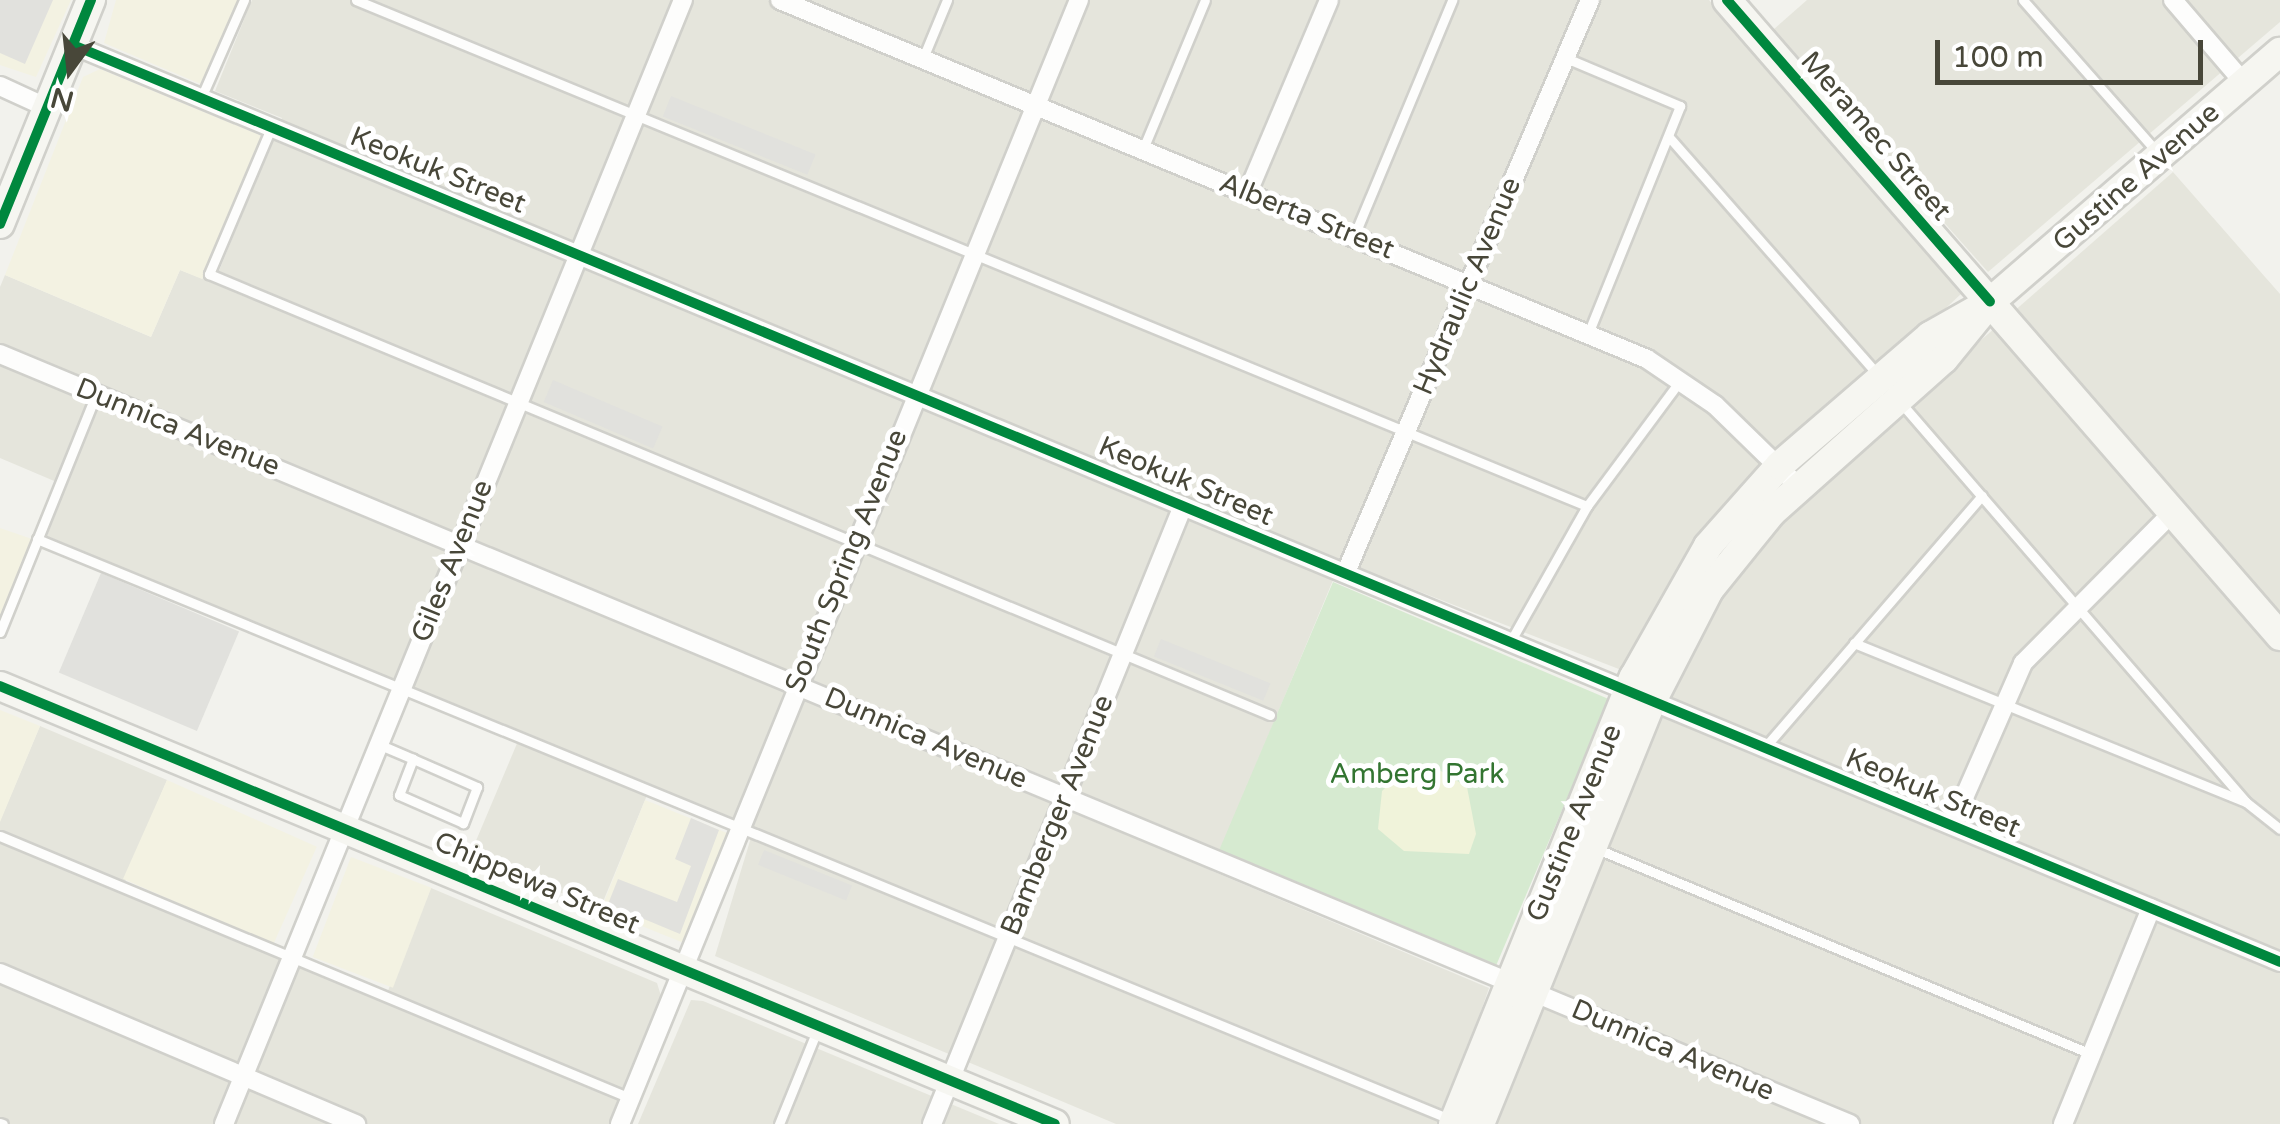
<!DOCTYPE html>
<style>
body{margin:0}
#map{position:relative;width:2280px;height:1124px;overflow:hidden;background:#f2f2ed;font-family:"Varela Round",sans-serif}
div>[style]{position:absolute}
.residential>*{inset:0;background:#e5e5dc}
.commercial>*{inset:0;background:#f3f2e2;transform-origin:0 0}
.green>*{inset:0;background:#d6ead0;transform-origin:0 0}
.sand>*{inset:0;background:#f0f3da}
.parking>*{inset:0;background:#e1e1dd;transform-origin:0 0}
.roads{filter:drop-shadow(2px 0 #d0d0cb) drop-shadow(-2px 0 #d0d0cb) drop-shadow(0 2px #d0d0cb) drop-shadow(0 -2px #d0d0cb)}
.lane>*{height:9px;margin:-4.5px;padding:0 4.5px;transform-origin:4.5px;border-radius:4.5px;background:#fdfdfc}
.street>*{height:18px;margin:-9px;padding:0 9px;transform-origin:9px;border-radius:9px;background:#fdfdfc}
.secondary>*{height:28px;margin:-14px;padding:0 14px;transform-origin:14px;border-radius:14px;background:#f6f6f1}
.cycleway>*{height:10px;margin:-5px;padding:0 5px;transform-origin:5px;border-radius:5px;background:#00873e}
span{translate:-50% -50%;white-space:nowrap;text-align:center;line-height:1.15;-webkit-text-stroke:10px #fff;paint-order:stroke}
.street-label{font-size:28px;color:#484739}
.park-label{font-size:28px;color:#337531}
.north{position:absolute;left:20px;top:20px;width:100px;height:100px;-webkit-text-stroke:8px #fff;paint-order:stroke;rotate:195deg;font-size:28px;font-weight:700;line-height:40px;text-align:center;color:#484739}
.north::after{content:'';display:block;margin:auto;width:35px;height:45px;background:#484739;clip-path:polygon(50% 0,100% 100%,50% 72%,0 100%)}
.scale{position:absolute;left:1935px;top:40px;width:268px;height:45px;box-sizing:border-box;border:5px solid #484739;border-top:0;padding-left:12px;font-size:30px;line-height:35px;white-space:nowrap;color:#484739;-webkit-text-stroke:8px #fff;paint-order:stroke}
</style>
<div id="map">
<div class="residential">
<div style="clip-path:polygon(252px 0,1709px 0,1961px 294px,1706px 531px,1624px 671px,1341px 561px,1212px 871px,1489px 988px,1441px 1124px,1116px 1124px,715px 956px,753px 831px,650px 788px,600px 909px,470px 855px,521px 734px,47px 536px,66px 486px,0 458px,0 287px,5px 275px,151px 337px,180px 270px,214px 283px,282px 118px,215px 91px)"></div>
<div style="clip-path:polygon(1807px 0,2280px 0,2280px 22px,1988px 272px,1773px 30px)"></div>
<div style="clip-path:polygon(2173px 172px,2280px 294px,2280px 1124px,1491px 1124px,1705px 608px,1803px 496px)"></div>
<div style="clip-path:polygon(40px 726px,167px 780px,121px 892px,384px 1000px,431px 888px,657px 983px,661px 996px,610px 1124px,0 1124px,0 821px)"></div>
<div style="clip-path:polygon(691px 1000px,703px 1001px,999px 1124px,638px 1124px)"></div>
</div>
<div class="commercial">
<div style="clip-path:polygon(0 0,71px 0,36px 77px,0 65px)"></div>
<div style="clip-path:polygon(116px 0,238px 0,203px 85px,104px 43px)"></div>
<div style="clip-path:polygon(100px 69px,262px 136px,202px 279px,180px 270px,151px 337px,5px 275px,83px 77px)"></div>
<div style="clip-path:polygon(0 528px,32px 539px,0 623px)"></div>
<div style="clip-path:polygon(0 710px,40px 726px,0 822px)"></div>
<div style="left:167px;top:780px;width:164px;height:108px;rotate:24deg"></div>
<div style="left:645px;top:800px;width:89px;height:118px;rotate:22deg"></div>
<div style="left:351px;top:857px;width:86px;height:107px;rotate:21deg"></div>
</div>
<div class="green">
<div style="left:1333px;top:582px;width:300px;height:291px;rotate:23deg"></div>
</div>
<div class="sand">
<div style="clip-path:polygon(1408px 767px,1436px 768px,1467px 787px,1476px 834px,1469px 854px,1404px 851px,1378px 829px,1382px 791px)"></div>
</div>
<div class="parking">
<div style="clip-path:polygon(0 0,53px 0,25px 64px,0 53px)"></div>
<div style="left:671px;top:96px;width:156px;height:22px;rotate:22deg"></div>
<div style="left:553px;top:380px;width:119px;height:24px;rotate:23deg"></div>
<div style="left:101px;top:573px;width:150px;height:108px;rotate:23deg"></div>
<div style="left:1161px;top:639px;width:118px;height:19px;rotate:22deg"></div>
<div style="clip-path:polygon(691px 818px,719px 830px,680px 934px,608px 904px,618px 879px,677px 902px,691px 866px,675px 859px)"></div>
<div style="left:764px;top:850px;width:95px;height:16px;rotate:22deg"></div>
</div>
<div class="roads">
<div class="lane">
<div style="left:356px;top:0;width:1331px;rotate:22.35deg"></div>
<div style="left:2023px;top:0;width:205px;rotate:48.6deg"></div>
<div style="left:923px;top:58px;width:63px;rotate:-67.5deg"></div>
<div style="left:1566px;top:58px;width:124px;rotate:22.8deg"></div>
<div style="left:1680px;top:106px;width:246px;rotate:112deg"></div>
<div style="left:201px;top:98px;width:107px;rotate:-66.3deg"></div>
<div style="left:271px;top:128px;width:159px;rotate:113deg"></div>
<div style="left:209px;top:274px;width:1149px;rotate:22.57deg"></div>
<div style="left:1669px;top:137px;width:318px;rotate:48.7deg"></div>
<div style="left:1143px;top:149px;width:161px;rotate:-67.4deg"></div>
<div style="left:1354px;top:236px;width:256px;rotate:-67.4deg"></div>
<div style="left:1901px;top:403px;width:527px;rotate:49.15deg"></div>
<div style="left:37px;top:539px;width:1530px;rotate:22.32deg"></div>
<div style="left:0;top:632px;width:257px;rotate:-68deg"></div>
<div style="left:1510px;top:642px;width:156px;rotate:-60.5deg"></div>
<div style="left:1587px;top:506px;width:156px;rotate:-53.4deg"></div>
<div style="left:1854px;top:643px;width:423px;rotate:22.1deg"></div>
<div style="left:2246px;top:802px;width:43px;rotate:38.5deg"></div>
<div style="left:378px;top:744px;width:38px;rotate:23deg"></div>
<div style="left:413px;top:759px;width:70px;rotate:23.6deg"></div>
<div style="left:477px;top:787px;width:39px;rotate:111deg"></div>
<div style="left:463px;top:823px;width:70px;rotate:-156.4deg"></div>
<div style="left:399px;top:795px;width:39px;rotate:-69deg"></div>
<div style="left:1765px;top:747px;width:332px;rotate:-49.2deg"></div>
<div style="left:0;top:836px;width:682px;rotate:22.58deg"></div>
<div style="left:1595px;top:848px;width:537px;rotate:22.55deg"></div>
<div style="left:0;top:1123px;width:3px;rotate:18deg"></div>
<div style="left:779px;top:1124px;width:104px;rotate:-67.9deg"></div>
</div>
<div class="street">
<div style="left:780px;top:0;width:938px;rotate:22.49deg"></div>
<div style="left:1647px;top:359px;width:82px;rotate:34.1deg"></div>
<div style="left:1715px;top:405px;width:119px;rotate:44.3deg"></div>
<div style="left:2173px;top:0;width:111px;rotate:49.4deg"></div>
<div style="left:73px;top:45px;width:2390px;rotate:22.56deg"></div>
<div style="left:0;top:86px;width:53px;rotate:24.6deg"></div>
<div style="left:1248px;top:192px;width:208px;rotate:-67.1deg"></div>
<div style="left:0;top:354px;width:2004px;rotate:22.6deg"></div>
<div style="left:1346px;top:572px;width:622px;rotate:-66.9deg"></div>
<div style="left:1952px;top:825px;width:177px;rotate:-66.3deg"></div>
<div style="left:2023px;top:663px;width:213px;rotate:-45.2deg"></div>
<div style="left:0;top:973px;width:387px;rotate:23deg"></div>
<div style="left:224px;top:1124px;width:1214px;rotate:-67.79deg"></div>
<div style="left:620px;top:1124px;width:1214px;rotate:-67.79deg"></div>
<div style="left:932px;top:1124px;width:667px;rotate:-67.9deg"></div>
<div style="left:2063px;top:1124px;width:233px;rotate:-67.8deg"></div>
</div>
<div class="secondary">
<div style="left:1727px;top:0;width:843px;rotate:48.99deg"></div>
<div style="left:0;top:224px;width:242px;rotate:-67.9deg"></div>
<div style="left:0;top:686px;width:1142px;rotate:22.55deg"></div>
<div style="left:1453px;top:1124px;width:482px;rotate:-68deg"></div>
<div style="left:1634px;top:677px;width:150px;rotate:-60.5deg"></div>
<div style="left:1708px;top:546px;width:108px;rotate:-48.4deg"></div>
<div style="left:1780px;top:465px;width:198px;rotate:-40.7deg"></div>
<div style="left:1930px;top:336px;width:69px;rotate:-29.5deg"></div>
<div style="left:1990px;top:302px;width:383px;rotate:-40.8deg"></div>
<div style="left:1480px;top:1124px;width:457px;rotate:-67.9deg"></div>
<div style="left:1652px;top:701px;width:125px;rotate:-62.8deg"></div>
<div style="left:1709px;top:590px;width:100px;rotate:-51.1deg"></div>
<div style="left:1772px;top:512px;width:230px;rotate:-41.7deg"></div>
<div style="left:1944px;top:359px;width:62px;rotate:-50.9deg"></div>
</div>
</div>
<div class="cycleway">
<div style="left:1727px;top:0;width:400px;rotate:48.9deg"></div>
<div style="left:73px;top:45px;width:2390px;rotate:22.56deg"></div>
<div style="left:0;top:224px;width:242px;rotate:-67.9deg"></div>
<div style="left:0;top:686px;width:1142px;rotate:22.55deg"></div>
</div>
<div class="street-label">
<span style="left:1876px;top:136px;rotate:49deg">Meramec Street</span>
<span style="left:438px;top:170px;rotate:22deg">Keokuk Street</span>
<span style="left:2136px;top:177px;rotate:-41deg">Gustine Avenue</span>
<span style="left:1307px;top:216px;rotate:22deg">Alberta Street</span>
<span style="left:1467px;top:286px;rotate:-67deg">Hydraulic Avenue</span>
<span style="left:178px;top:427px;rotate:22deg">Dunnica Avenue</span>
<span style="left:1186px;top:481px;rotate:23deg">Keokuk Street</span>
<span style="left:452px;top:561px;rotate:-68deg">Giles Avenue</span>
<span style="left:846px;top:561px;rotate:-68deg">South Spring Avenue</span>
<span style="left:926px;top:738px;rotate:23deg">Dunnica Avenue</span>
<span style="left:1933px;top:793px;rotate:23deg">Keokuk Street</span>
<span style="left:1057px;top:815px;rotate:-68deg">Bamberger Avenue</span>
<span style="left:1574px;top:823px;rotate:-68deg">Gustine Avenue</span>
<span style="left:537px;top:883px;rotate:23deg">Chippewa Street</span>
<span style="left:1673px;top:1050px;rotate:23deg">Dunnica Avenue</span>
</div>
<div class="park-label">
<span style="left:1417px;top:774px">Amberg Park</span>
</div>
<div class="north">N</div>
<div class="scale">100 m</div>
</div>
